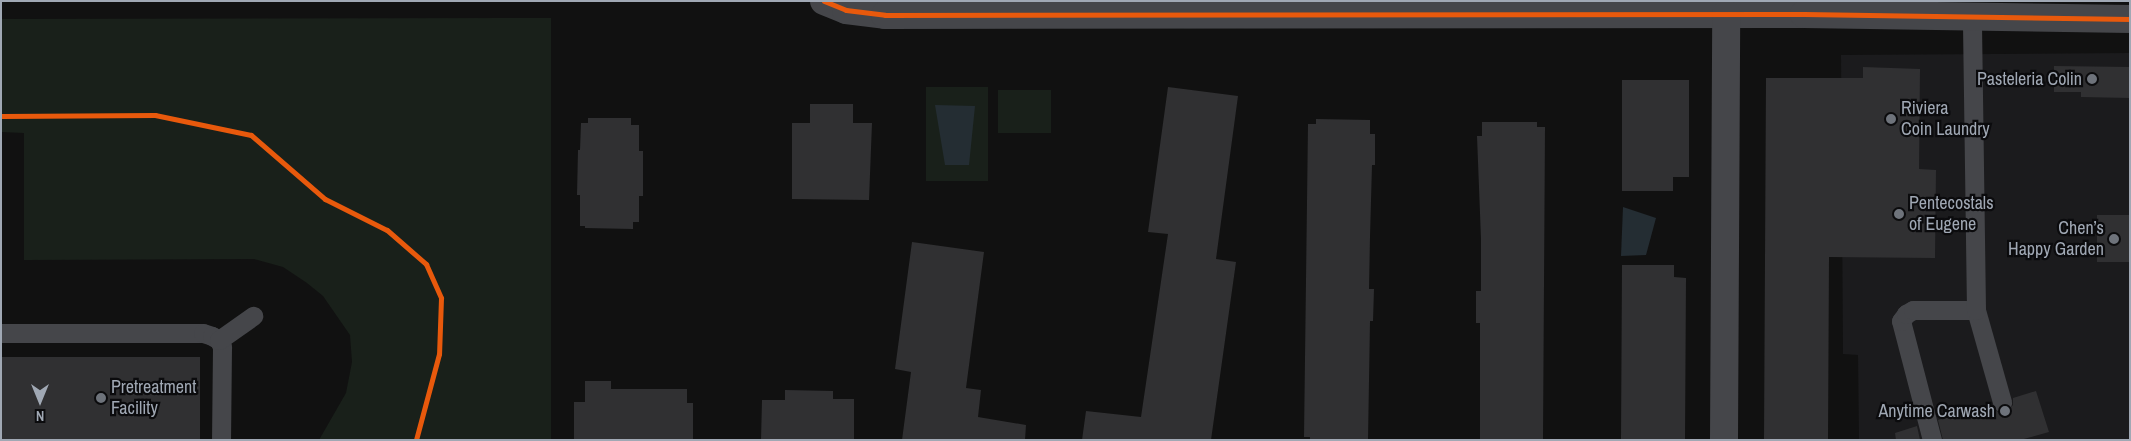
<!DOCTYPE html>
<meta charset="utf-8">
<style>
body{margin:0}
#map{position:relative;width:2131px;height:441px;overflow:hidden;background:#111;font-family:"Archivo Narrow",sans-serif}
div>[style]{position:absolute}
.built>*{inset:0;background:#1b1b1d}
.green>*{inset:0;background:#19201a;transform-origin:0 0}
.water>*{inset:0;background:#242d33}
.building>*{inset:0;background:#303032;transform-origin:0 0}
.lane>*{height:19px;margin:-9.5px;padding:0 9.5px;transform-origin:9.5px;border-radius:9.5px;background:#45464a}
.street>*{height:28px;margin:-14px;padding:0 14px;transform-origin:14px;border-radius:14px;background:#45464a}
.cycleway>*{height:5px;margin:-2.5px;padding:0 2.5px;transform-origin:2.5px;border-radius:2.5px;background:#e8590c}
.dots>*{width:14px;height:14px;translate:-50% -50%;box-sizing:border-box;border:2px solid #0b0b0d;border-radius:50%}
span{translate:-50% -50%;white-space:nowrap;text-align:center;line-height:1.15;-webkit-text-stroke:4.5px #0b0b0d;paint-order:stroke}
.poi-label{font-size:18px;color:#a0a8b4}
.right{translate:-100% -50%;text-align:right}
.left{translate:0 -50%;text-align:left}
.frame{position:absolute;inset:0;border:2px solid #a0a8b4;pointer-events:none}
.north{position:absolute;left:15px;top:376px;width:50px;height:50px;-webkit-text-stroke:4px #0b0b0d;paint-order:stroke;rotate:180deg;font-size:14px;font-weight:700;line-height:20px;text-align:center;color:#a0a8b4}
.north::after{content:'';display:block;margin:auto;width:18px;height:22px;background:#a0a8b4;clip-path:polygon(50% 0,100% 100%,50% 72%,0 100%)}
</style>
<div id="map">
<div class="built">
<div style="clip-path:polygon(2130px 53px,2130px 440px,1859px 440px,1858px 355px,1843px 354px,1841px 55px)"></div>
</div>
<div class="green">
<div style="clip-path:polygon(551px 18px,551px 440px,319px 440px,346px 393px,352px 362px,350px 335px,323px 296px,307px 283px,283px 267px,254px 259px,24px 260px,24px 133px,1px 132px,1px 19px)"></div>
<div style="left:926px;top:87px;width:62px;height:94px"></div>
<div style="left:998px;top:90px;width:53px;height:43px"></div>
</div>
<div class="water">
<div style="clip-path:polygon(935px 105px,975px 106px,969px 165px,945px 165px)"></div>
<div style="clip-path:polygon(1623px 207px,1656px 218px,1646px 255px,1621px 256px)"></div>
</div>
<div class="building">
<div style="clip-path:polygon(2054px 66px,2130px 67px,2130px 98px,2081px 97px,2081px 92px,2054px 92px)"></div>
<div style="clip-path:polygon(1863px 67px,1920px 69px,1919px 169px,1936px 170px,1935px 258px,1829px 257px,1828px 440px,1764px 440px,1766px 78px,1863px 78px)"></div>
<div style="clip-path:polygon(1622px 80px,1689px 80px,1689px 177px,1673px 177px,1673px 191px,1622px 191px)"></div>
<div style="clip-path:polygon(1168px 87px,1238px 96px,1216px 259px,1236px 262px,1211px 440px,1082px 440px,1086px 411px,1141px 417px,1168px 234px,1148px 232px)"></div>
<div style="clip-path:polygon(810px 104px,853px 104px,853px 123px,872px 123px,869px 200px,792px 199px,792px 123px,810px 123px)"></div>
<div style="clip-path:polygon(588px 118px,631px 118px,631px 125px,639px 125px,639px 151px,643px 151px,643px 196px,639px 196px,639px 222px,633px 222px,633px 229px,585px 228px,585px 226px,580px 226px,580px 195px,577px 195px,578px 150px,580px 150px,581px 123px,588px 123px)"></div>
<div style="clip-path:polygon(1316px 119px,1370px 120px,1370px 134px,1375px 134px,1375px 165px,1372px 165px,1370px 237px,1369px 289px,1374px 289px,1373px 321px,1370px 321px,1368px 440px,1310px 440px,1310px 437px,1304px 437px,1308px 124px,1316px 124px)"></div>
<div style="clip-path:polygon(1482px 122px,1537px 122px,1537px 127px,1545px 127px,1543px 439px,1480px 440px,1480px 323px,1476px 323px,1476px 291px,1481px 291px,1481px 239px,1477px 136px,1482px 136px)"></div>
<div style="left:2097px;top:215px;width:33px;height:47px"></div>
<div style="clip-path:polygon(912px 242px,984px 252px,966px 388px,981px 390px,978px 417px,1026px 425px,1025px 440px,902px 440px,911px 372px,895px 369px)"></div>
<div style="clip-path:polygon(1622px 265px,1674px 265px,1674px 277px,1686px 278px,1685px 440px,1621px 440px)"></div>
<div style="left:1px;top:357px;width:199px;height:83px"></div>
<div style="clip-path:polygon(585px 381px,611px 381px,611px 389px,687px 389px,687px 403px,693px 403px,693px 440px,574px 440px,574px 402px,585px 402px)"></div>
<div style="clip-path:polygon(785px 390px,833px 391px,833px 399px,854px 399px,854px 440px,761px 440px,762px 400px,785px 400px)"></div>
<div style="clip-path:polygon(2036px 391px,2049px 432px,2020px 440px,1943px 440px,1938px 420px,1991px 405px,1999px 413px,2006px 413px,2013px 405px,2013px 398px)"></div>
<div style="clip-path:polygon(1917px 426px,1920px 440px,1896px 440px,1895px 433px)"></div>
</div>
<div class="lane">
<div style="left:1976px;top:310px;width:96px;rotate:74.2deg"></div>
<div style="left:1px;top:333px;width:202px"></div>
<div style="left:203px;top:333px;width:9px;rotate:18deg"></div>
<div style="left:212px;top:336px;width:8px;rotate:30deg"></div>
<div style="left:219px;top:340px;width:8px;rotate:67deg"></div>
<div style="left:222px;top:347px;width:93px;rotate:90.6deg"></div>
<div style="left:219px;top:340px;width:42px;rotate:-35.2deg"></div>
<div style="left:1932px;top:440px;width:123px;rotate:-104.6deg"></div>
<div style="left:1901px;top:321px;width:9px;rotate:-54deg"></div>
<div style="left:1906px;top:314px;width:8px;rotate:-30deg"></div>
<div style="left:1913px;top:310px;width:63px"></div>
<div style="left:1976px;top:310px;width:293px;rotate:-90.8deg"></div>
</div>
<div class="street">
<div style="left:824px;top:1px;width:24px;rotate:22deg"></div>
<div style="left:846px;top:10px;width:39px;rotate:7deg"></div>
<div style="left:885px;top:15px;width:919px;rotate:-0.06deg"></div>
<div style="left:1804px;top:14px;width:326px;rotate:0.9deg"></div>
<div style="left:1724px;top:440px;width:426px;rotate:-89.7deg"></div>
</div>
<div class="cycleway">
<div style="left:824px;top:1px;width:24px;rotate:22deg"></div>
<div style="left:846px;top:10px;width:39px;rotate:7deg"></div>
<div style="left:885px;top:15px;width:919px;rotate:-0.06deg"></div>
<div style="left:1804px;top:14px;width:326px;rotate:0.9deg"></div>
<div style="left:1px;top:116px;width:154px;rotate:-0.4deg"></div>
<div style="left:155px;top:115px;width:98px;rotate:11.8deg"></div>
<div style="left:251px;top:135px;width:98px;rotate:40.9deg"></div>
<div style="left:325px;top:199px;width:69px;rotate:26.6deg"></div>
<div style="left:387px;top:230px;width:52px;rotate:41.1deg"></div>
<div style="left:426px;top:264px;width:37px;rotate:66deg"></div>
<div style="left:441px;top:298px;width:56px;rotate:92deg"></div>
<div style="left:439px;top:354px;width:89px;rotate:105deg"></div>
</div>
<div class="dots">
<div style="left:2092px;top:79px;background:#6e737b"></div>
<div style="left:1891px;top:119px;background:#6e737b"></div>
<div style="left:1899px;top:214px;background:#6e737b"></div>
<div style="left:2114px;top:239px;background:#6e737b"></div>
<div style="left:101px;top:398px;background:#6e737b"></div>
<div style="left:2005px;top:411px;background:#6e737b"></div>
</div>
<div class="poi-label">
<span class="right" style="left:2082px;top:79px">Pasteleria Colin</span>
<span class="left" style="left:1901px;top:119px">Riviera<br>Coin Laundry</span>
<span class="left" style="left:1909px;top:214px">Pentecostals<br>of Eugene</span>
<span class="right" style="left:2104px;top:239px">Chen’s<br>Happy Garden</span>
<span class="left" style="left:111px;top:398px">Pretreatment<br>Facility</span>
<span class="right" style="left:1995px;top:411px">Anytime Carwash</span>
</div>
<div class="frame"></div>
<div class="north">N</div>
</div>
